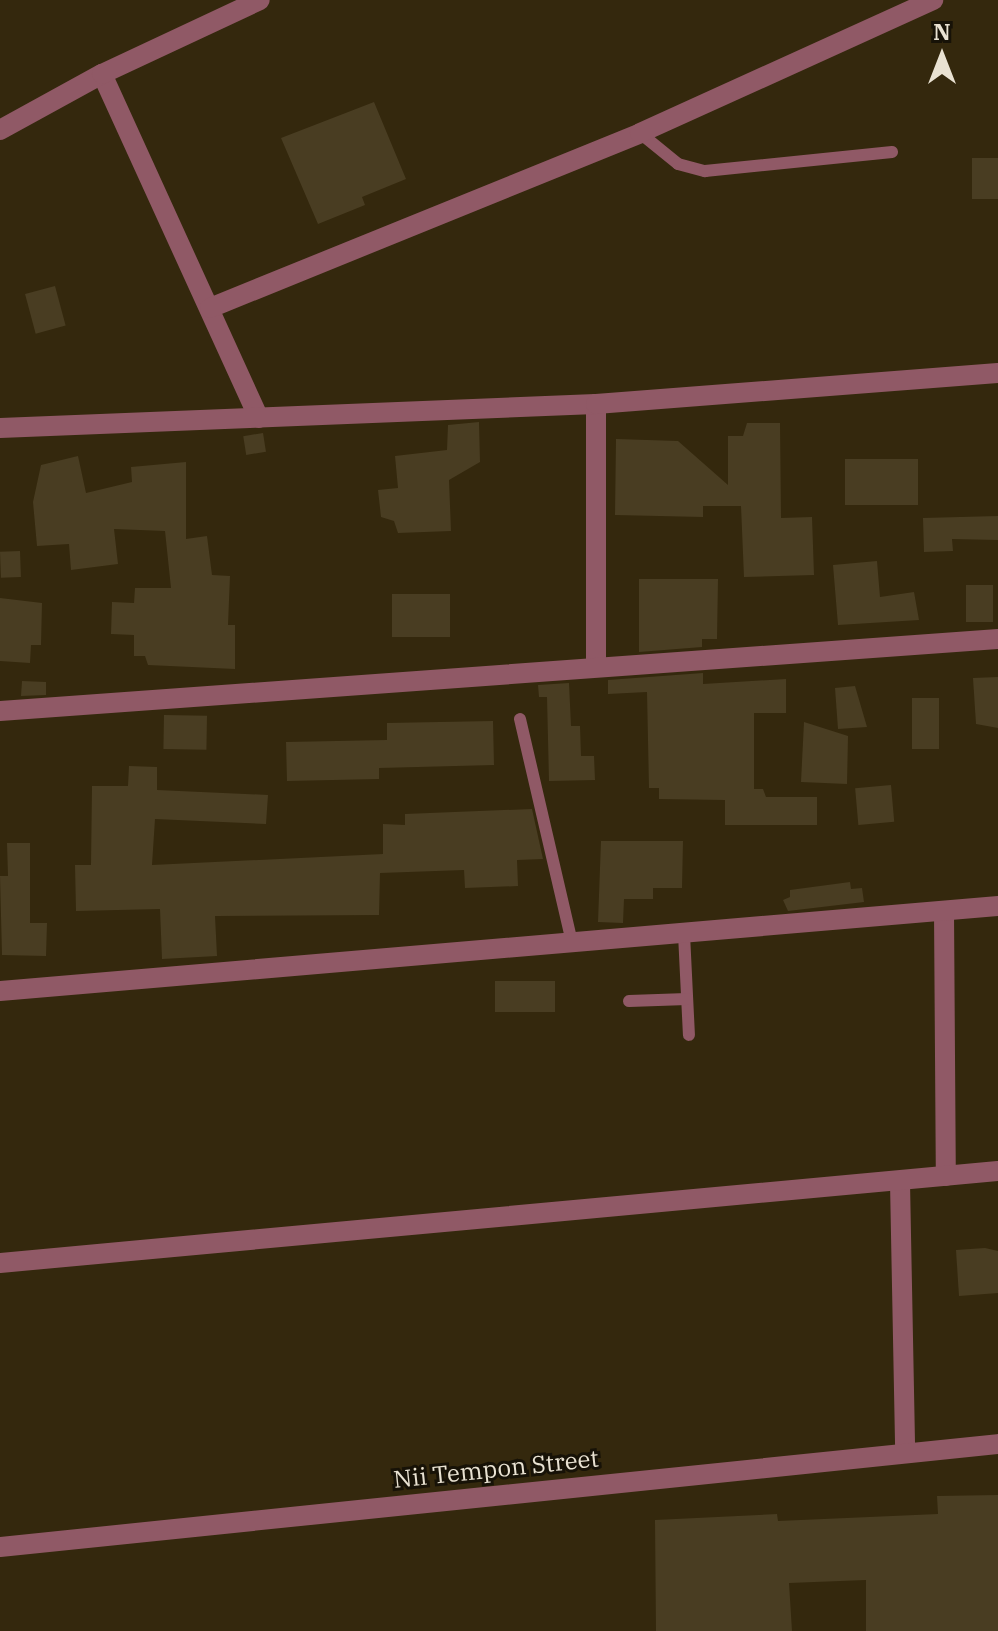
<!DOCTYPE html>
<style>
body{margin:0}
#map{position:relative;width:998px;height:1631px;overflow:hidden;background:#34280d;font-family:"IBM Plex Serif",serif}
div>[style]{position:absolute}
.building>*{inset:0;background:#493d22;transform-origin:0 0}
.lane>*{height:12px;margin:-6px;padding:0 6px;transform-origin:6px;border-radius:6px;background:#905966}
.street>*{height:20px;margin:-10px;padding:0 10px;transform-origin:10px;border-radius:10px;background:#905966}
span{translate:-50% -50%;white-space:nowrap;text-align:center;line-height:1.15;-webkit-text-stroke:6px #171207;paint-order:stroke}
.street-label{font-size:24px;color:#e9e2d2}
.north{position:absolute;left:902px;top:16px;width:80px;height:80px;-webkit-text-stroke:6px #171207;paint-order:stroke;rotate:0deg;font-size:22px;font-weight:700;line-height:32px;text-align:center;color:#e9e2d2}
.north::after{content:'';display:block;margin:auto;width:28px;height:36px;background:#e9e2d2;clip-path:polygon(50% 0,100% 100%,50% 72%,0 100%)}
</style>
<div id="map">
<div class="building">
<div style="clip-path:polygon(374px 102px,406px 179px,362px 197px,365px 205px,318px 224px,281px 138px)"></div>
<div style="left:998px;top:158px;width:41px;height:26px;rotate:90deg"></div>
<div style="left:55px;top:286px;width:41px;height:31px;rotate:75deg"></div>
<div style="clip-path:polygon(479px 422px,480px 462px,449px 480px,451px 531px,398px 533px,394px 521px,381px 517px,378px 490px,398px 488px,395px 456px,447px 450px,448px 425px)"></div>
<div style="clip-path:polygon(747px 423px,780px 423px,781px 518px,812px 517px,814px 575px,744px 577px,741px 506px,703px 506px,703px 517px,615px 515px,616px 439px,678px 441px,728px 485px,728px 436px,743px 436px)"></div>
<div style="left:263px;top:433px;width:19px;height:20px;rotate:81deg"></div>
<div style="clip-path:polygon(78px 456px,86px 493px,132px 482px,131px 467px,186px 462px,186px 539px,207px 536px,212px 575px,230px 576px,228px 625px,235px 625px,235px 669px,148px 665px,145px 656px,134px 656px,134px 635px,111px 634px,112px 602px,134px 603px,135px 588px,171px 588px,165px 531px,114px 529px,118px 564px,71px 570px,69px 544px,37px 546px,33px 502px,41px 465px)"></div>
<div style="left:918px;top:459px;width:46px;height:73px;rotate:90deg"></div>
<div style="clip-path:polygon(998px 516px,998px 540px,952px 539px,953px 551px,924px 552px,923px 518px)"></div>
<div style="left:20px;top:551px;width:26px;height:20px;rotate:88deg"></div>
<div style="clip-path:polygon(877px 561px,880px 597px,914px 592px,919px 620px,838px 625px,833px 565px)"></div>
<div style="clip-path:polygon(639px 579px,718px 579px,717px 639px,702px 639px,702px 647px,639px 652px)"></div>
<div style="left:966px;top:585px;width:27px;height:37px"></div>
<div style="left:392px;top:594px;width:58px;height:43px"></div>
<div style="clip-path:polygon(0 598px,42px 603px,41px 645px,31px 645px,30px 663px,0 661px)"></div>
<div style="clip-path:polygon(703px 673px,703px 684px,786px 679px,786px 713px,754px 713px,754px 789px,763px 789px,766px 797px,817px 797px,817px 825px,725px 825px,725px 800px,659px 799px,659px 788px,649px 788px,647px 692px,608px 694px,608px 680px)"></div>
<div style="clip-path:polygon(998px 677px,998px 728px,976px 724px,973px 678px)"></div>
<div style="clip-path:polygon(22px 681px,46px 682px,46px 695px,21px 696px)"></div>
<div style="clip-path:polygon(569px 683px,571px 726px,580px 726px,581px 756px,594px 756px,595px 780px,549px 781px,547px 697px,539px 697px,538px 685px)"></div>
<div style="clip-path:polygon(855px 686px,867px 727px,838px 729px,835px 688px)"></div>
<div style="left:912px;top:698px;width:27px;height:51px"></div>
<div style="left:164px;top:715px;width:43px;height:34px;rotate:1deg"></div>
<div style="clip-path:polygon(493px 721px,494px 765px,379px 768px,379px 779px,287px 781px,286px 742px,387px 740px,387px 723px)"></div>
<div style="clip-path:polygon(804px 722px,848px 736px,847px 784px,801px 782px)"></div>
<div style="clip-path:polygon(129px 766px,157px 767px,157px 790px,268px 795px,266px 824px,155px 819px,152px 865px,383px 854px,383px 824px,405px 825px,405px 814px,532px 809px,543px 859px,517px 860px,518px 886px,465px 888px,464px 870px,380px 873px,379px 915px,215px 916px,217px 956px,162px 959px,160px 909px,76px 911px,75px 865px,91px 865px,92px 786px,128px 786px)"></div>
<div style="left:891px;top:785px;width:37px;height:36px;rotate:85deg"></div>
<div style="clip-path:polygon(601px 841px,683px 841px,682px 888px,653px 888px,653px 899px,624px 899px,623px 923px,598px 922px)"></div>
<div style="clip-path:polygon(7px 843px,30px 843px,30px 923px,47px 923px,46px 956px,2px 955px,0 876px,8px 876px)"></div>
<div style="clip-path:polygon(850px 882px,851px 889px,862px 888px,864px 902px,788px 911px,783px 900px,790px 897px,790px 890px)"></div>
<div style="left:495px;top:981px;width:60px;height:31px"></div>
<div style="clip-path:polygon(985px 1248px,998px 1251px,998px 1293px,959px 1296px,956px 1250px)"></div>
<div style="clip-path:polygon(998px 1495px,998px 1631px,866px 1631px,866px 1580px,789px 1583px,792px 1631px,656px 1631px,655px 1520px,777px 1514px,778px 1521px,938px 1514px,937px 1496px)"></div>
</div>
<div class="lane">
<div style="left:640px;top:133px;width:49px;rotate:39.2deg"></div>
<div style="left:678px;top:164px;width:28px;rotate:15deg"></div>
<div style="left:705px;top:171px;width:188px;rotate:-5.8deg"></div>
<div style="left:520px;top:719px;width:230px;rotate:76.9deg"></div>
<div style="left:684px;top:934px;width:101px;rotate:87.2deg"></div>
<div style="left:629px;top:1001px;width:58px;rotate:-2deg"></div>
</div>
<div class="street">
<div style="left:102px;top:74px;width:378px;rotate:65.5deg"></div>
<div style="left:0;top:130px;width:116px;rotate:-28.8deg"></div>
<div style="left:102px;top:74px;width:174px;rotate:-25.1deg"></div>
<div style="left:210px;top:308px;width:464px;rotate:-22.1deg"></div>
<div style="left:640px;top:133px;width:322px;rotate:-24.4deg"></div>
<div style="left:596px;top:404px;width:263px;rotate:90deg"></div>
<div style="left:0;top:428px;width:596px;rotate:-2.31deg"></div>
<div style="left:596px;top:404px;width:403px;rotate:-4.4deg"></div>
<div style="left:0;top:711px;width:1001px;rotate:-4.13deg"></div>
<div style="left:944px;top:912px;width:264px;rotate:89.6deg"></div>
<div style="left:0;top:991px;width:1002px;rotate:-4.87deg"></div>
<div style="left:900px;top:1182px;width:271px;rotate:88.9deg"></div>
<div style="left:0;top:1263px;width:1002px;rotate:-5.27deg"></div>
<div style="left:0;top:1547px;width:1003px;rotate:-5.89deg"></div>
</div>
<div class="street-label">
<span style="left:496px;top:1469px;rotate:-6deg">Nii Tempon Street</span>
</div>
<div class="north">N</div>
</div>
